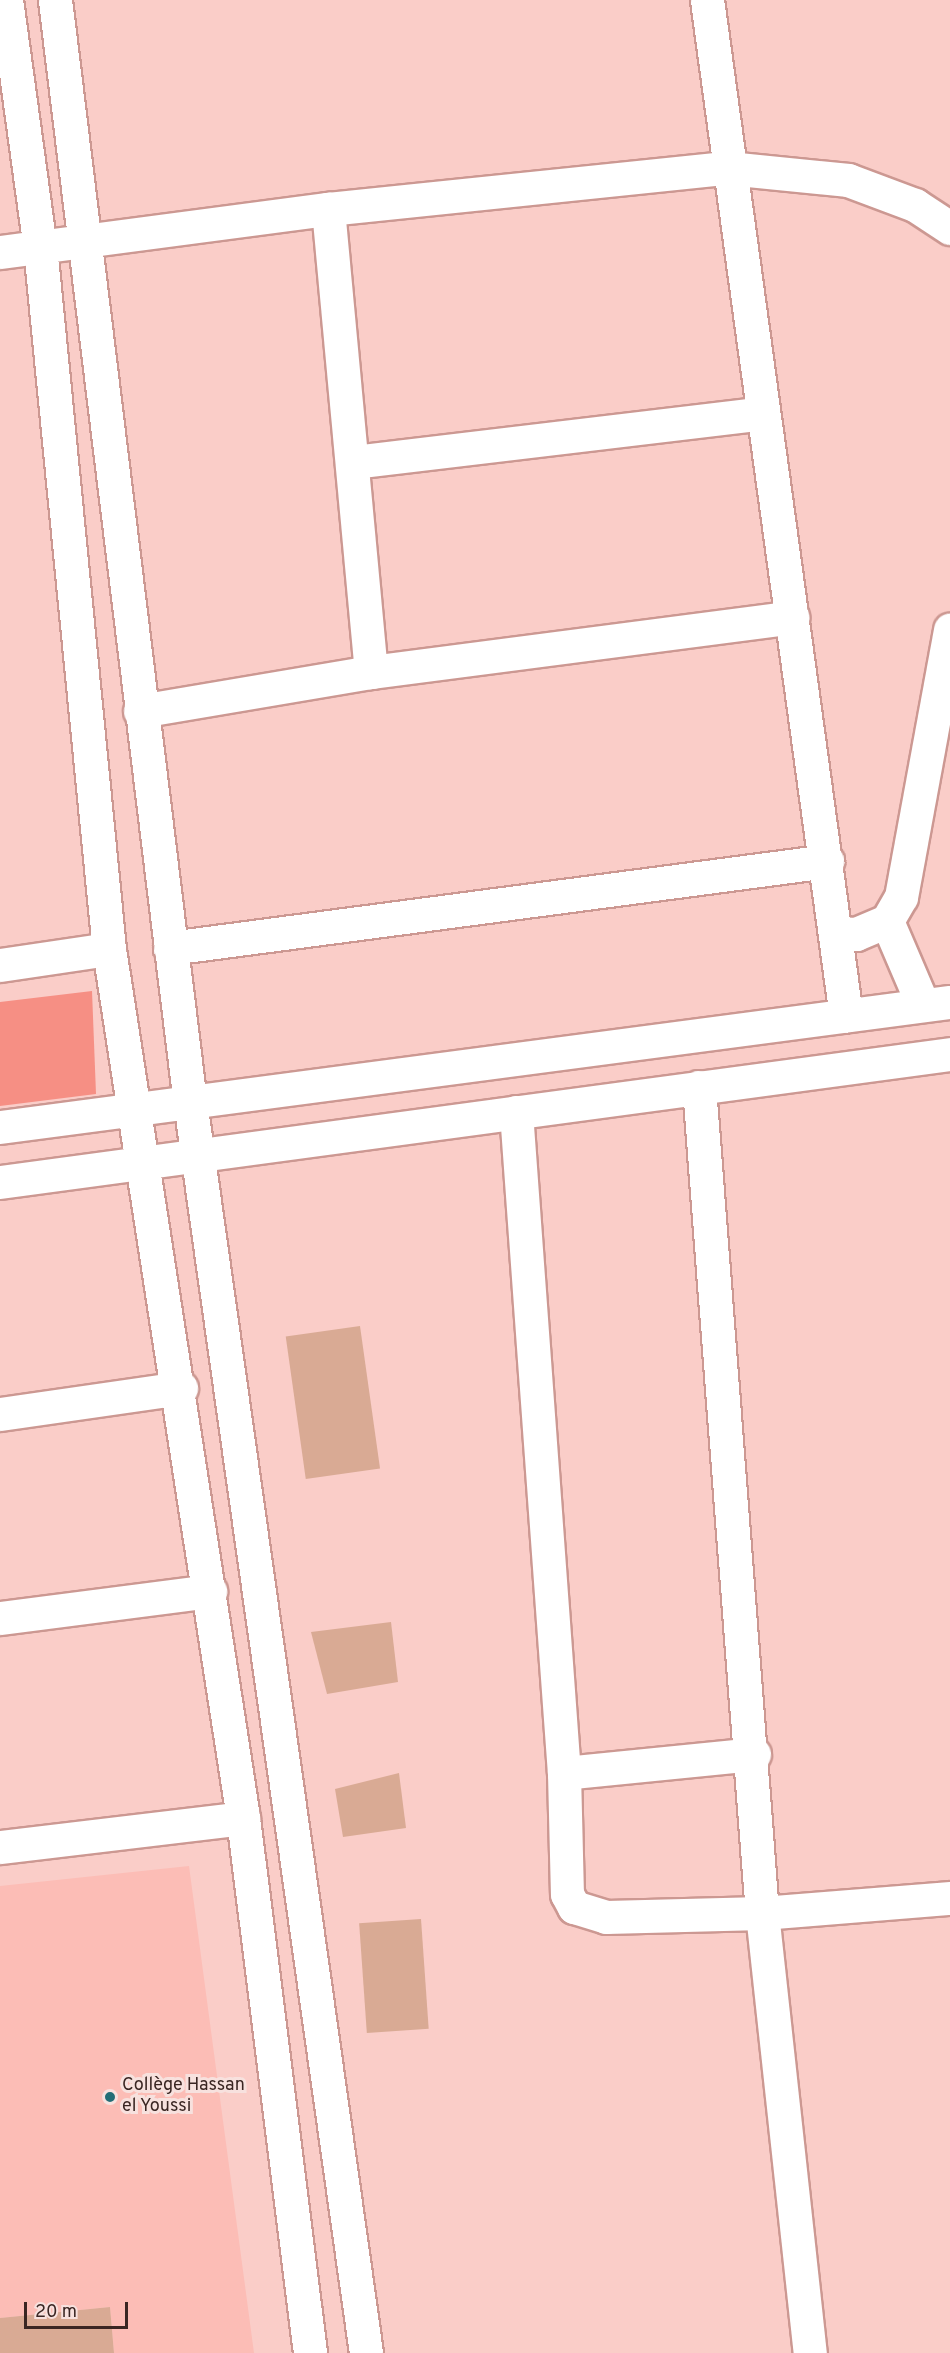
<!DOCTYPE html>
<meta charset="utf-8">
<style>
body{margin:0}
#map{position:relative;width:950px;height:2353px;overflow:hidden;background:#facdc8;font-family:Overpass,sans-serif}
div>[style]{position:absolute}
.built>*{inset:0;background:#fcbdb6}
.green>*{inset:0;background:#f68f84}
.building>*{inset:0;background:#d9aa94;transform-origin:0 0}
.roads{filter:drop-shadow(2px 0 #cc9892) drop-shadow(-2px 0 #cc9892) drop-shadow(0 2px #cc9892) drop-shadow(0 -2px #cc9892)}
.minor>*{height:33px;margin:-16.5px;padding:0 16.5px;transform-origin:16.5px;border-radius:16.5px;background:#fff}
.tertiary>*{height:33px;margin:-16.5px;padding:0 16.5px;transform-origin:16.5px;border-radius:16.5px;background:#fff}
.dots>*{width:16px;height:16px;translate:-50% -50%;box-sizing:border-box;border:3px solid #f7e1de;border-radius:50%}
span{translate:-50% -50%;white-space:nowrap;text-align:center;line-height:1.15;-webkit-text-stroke:6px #f7e1de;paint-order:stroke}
.poi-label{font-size:18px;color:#3a2623}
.left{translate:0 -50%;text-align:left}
.scale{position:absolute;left:24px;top:2302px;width:104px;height:27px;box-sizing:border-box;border:3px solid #3a2623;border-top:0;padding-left:8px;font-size:18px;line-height:21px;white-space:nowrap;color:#3a2623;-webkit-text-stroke:4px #f7e1de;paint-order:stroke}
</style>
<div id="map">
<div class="built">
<div style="clip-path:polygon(189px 1866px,254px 2353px,114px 2353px,110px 2307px,0 2318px,0 1886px)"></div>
</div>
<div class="green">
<div style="clip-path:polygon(92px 991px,96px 1094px,0 1106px,0 1002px)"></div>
</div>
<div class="building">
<div style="left:360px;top:1326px;width:144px;height:75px;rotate:82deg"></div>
<div style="clip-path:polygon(391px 1622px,398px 1682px,327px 1694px,311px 1632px)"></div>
<div style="clip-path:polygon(399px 1773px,406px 1828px,343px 1837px,335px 1789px)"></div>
<div style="left:421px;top:1919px;width:110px;height:62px;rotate:86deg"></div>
<div style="clip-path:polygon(110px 2307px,114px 2353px,0 2353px,0 2318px)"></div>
</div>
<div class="roads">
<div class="minor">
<div style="left:707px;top:0;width:1025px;rotate:82.21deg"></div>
<div style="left:328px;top:209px;width:465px;rotate:84.7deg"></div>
<div style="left:0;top:252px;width:331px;rotate:-7.5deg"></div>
<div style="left:328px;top:209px;width:402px;rotate:-5.9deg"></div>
<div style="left:728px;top:168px;width:121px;rotate:5.7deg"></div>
<div style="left:848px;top:180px;width:72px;rotate:20.5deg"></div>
<div style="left:915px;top:205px;width:42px;rotate:33.3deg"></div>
<div style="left:354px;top:462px;width:411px;rotate:-6.8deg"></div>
<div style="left:140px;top:711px;width:234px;rotate:-9.6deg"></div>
<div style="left:371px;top:672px;width:425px;rotate:-7.4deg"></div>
<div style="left:887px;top:921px;width:91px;rotate:66.8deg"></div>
<div style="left:835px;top:933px;width:21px;rotate:3deg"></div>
<div style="left:856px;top:934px;width:34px;rotate:-23deg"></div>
<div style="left:887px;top:921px;width:28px;rotate:-60deg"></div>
<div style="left:901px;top:897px;width:272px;rotate:-79.6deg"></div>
<div style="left:170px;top:948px;width:663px;rotate:-7.54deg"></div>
<div style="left:0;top:965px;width:110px;rotate:-8.4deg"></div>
<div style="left:699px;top:1087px;width:828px;rotate:85.64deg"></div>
<div style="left:762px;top:1913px;width:443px;rotate:83.8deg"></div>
<div style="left:516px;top:1112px;width:663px;rotate:85.85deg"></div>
<div style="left:564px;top:1773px;width:121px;rotate:88.6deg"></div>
<div style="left:567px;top:1894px;width:15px;rotate:62deg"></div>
<div style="left:574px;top:1907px;width:34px;rotate:17deg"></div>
<div style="left:606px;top:1917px;width:156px;rotate:-1.5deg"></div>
<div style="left:762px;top:1913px;width:189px;rotate:-4.6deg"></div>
<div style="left:0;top:1127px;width:958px;rotate:-7.5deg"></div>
<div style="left:0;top:1182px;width:959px;rotate:-7.67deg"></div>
<div style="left:0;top:1414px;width:183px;rotate:-8.2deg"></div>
<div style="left:0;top:1618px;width:212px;rotate:-7.3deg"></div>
<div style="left:564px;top:1773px;width:191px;rotate:-5.7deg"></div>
<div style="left:0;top:1847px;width:245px;rotate:-6.8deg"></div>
</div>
<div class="tertiary">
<div style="left:6px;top:0;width:249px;rotate:82.2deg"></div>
<div style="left:40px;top:247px;width:705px;rotate:84.39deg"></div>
<div style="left:109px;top:949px;width:879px;rotate:81.23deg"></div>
<div style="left:243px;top:1818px;width:539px;rotate:82.86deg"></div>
<div style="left:55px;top:0;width:1110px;rotate:83.02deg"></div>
<div style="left:190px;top:1102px;width:1263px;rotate:81.99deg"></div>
</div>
</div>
<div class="dots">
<div style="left:110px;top:2097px;background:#236d76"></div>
</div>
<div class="poi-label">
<span class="left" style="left:122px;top:2097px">Collège Hassan<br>el Youssi</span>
</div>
<div class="scale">20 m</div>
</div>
